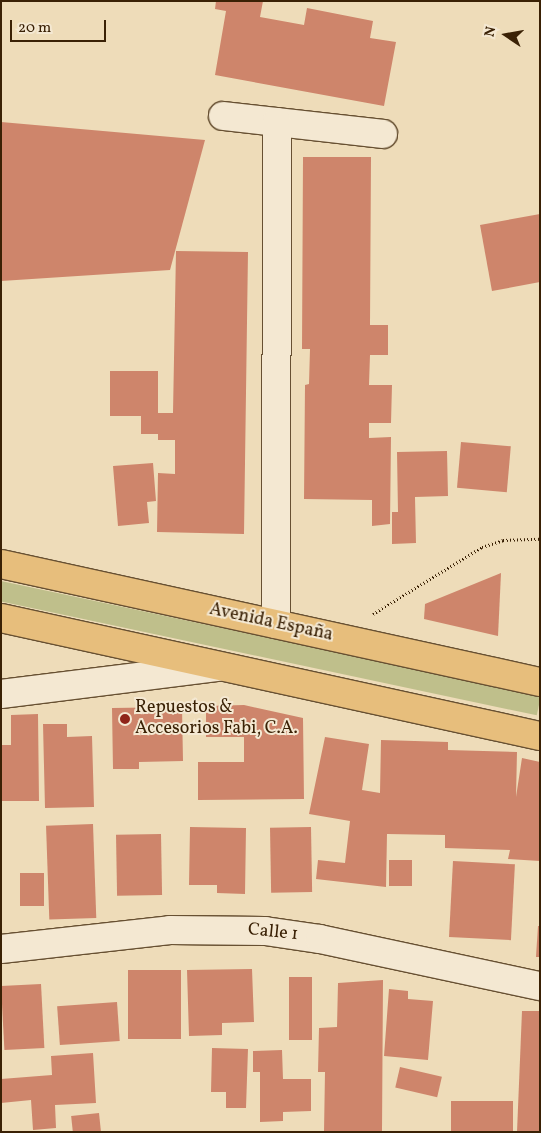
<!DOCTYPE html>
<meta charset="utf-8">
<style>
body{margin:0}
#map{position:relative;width:541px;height:1133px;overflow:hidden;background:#eedcb9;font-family:Vollkorn,serif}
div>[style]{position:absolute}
.green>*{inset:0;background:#bfbf8b;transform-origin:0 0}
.building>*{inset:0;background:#ce856b;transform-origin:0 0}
.path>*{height:3px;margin-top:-1.5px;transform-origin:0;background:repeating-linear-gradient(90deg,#3a2105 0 1px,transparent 0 3.5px)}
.roads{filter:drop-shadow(1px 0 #675032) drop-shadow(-1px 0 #675032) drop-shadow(0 1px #675032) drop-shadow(0 -1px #675032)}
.minor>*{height:28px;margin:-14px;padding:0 14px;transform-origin:14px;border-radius:14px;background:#f4e8d2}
.major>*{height:28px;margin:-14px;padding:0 14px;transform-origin:14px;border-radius:14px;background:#e7be7c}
.dots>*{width:14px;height:14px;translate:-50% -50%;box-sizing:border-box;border:2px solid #f4e8d2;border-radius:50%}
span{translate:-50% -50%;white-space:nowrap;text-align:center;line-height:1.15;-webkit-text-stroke:4px #f4e8d2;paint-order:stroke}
.street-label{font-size:18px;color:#3a2105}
.poi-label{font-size:18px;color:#3a2105}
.left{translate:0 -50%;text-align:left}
.frame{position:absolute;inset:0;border:2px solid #3a2105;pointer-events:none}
.north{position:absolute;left:481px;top:10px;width:50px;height:50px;-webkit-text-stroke:4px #f4e8d2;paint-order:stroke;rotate:282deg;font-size:14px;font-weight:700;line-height:20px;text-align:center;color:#3a2105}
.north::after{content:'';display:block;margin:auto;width:18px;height:22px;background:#3a2105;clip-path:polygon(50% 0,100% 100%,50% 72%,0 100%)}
.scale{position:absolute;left:10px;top:20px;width:96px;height:22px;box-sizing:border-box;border:2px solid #3a2105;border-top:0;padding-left:6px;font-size:15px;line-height:18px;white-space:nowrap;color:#3a2105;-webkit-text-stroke:4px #f4e8d2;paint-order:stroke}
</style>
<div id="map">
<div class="green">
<div style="left:1px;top:581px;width:552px;height:20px;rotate:12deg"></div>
</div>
<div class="building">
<div style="clip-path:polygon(216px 1px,263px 1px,260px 17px,304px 25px,307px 8px,373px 21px,370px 38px,396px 42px,384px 106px,215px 75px,226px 11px,215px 9px)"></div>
<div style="clip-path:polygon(1px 122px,205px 140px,170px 270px,1px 281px)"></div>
<div style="clip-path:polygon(303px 157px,371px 157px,370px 325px,388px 325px,388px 355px,370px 355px,369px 385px,392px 385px,391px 423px,369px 423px,369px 438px,391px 437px,390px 524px,372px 526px,372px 500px,304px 499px,305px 385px,309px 384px,310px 349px,302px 349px)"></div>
<div style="clip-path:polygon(540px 214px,540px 282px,492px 291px,480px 225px)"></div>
<div style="clip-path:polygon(176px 251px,248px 252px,244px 534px,157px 532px,158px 473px,175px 474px,175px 440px,158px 440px,158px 434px,141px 434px,141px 416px,110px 416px,110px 371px,158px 371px,158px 413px,173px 413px)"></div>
<div style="left:461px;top:442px;width:50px;height:46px;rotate:5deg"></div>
<div style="clip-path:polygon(447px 451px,448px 496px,415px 497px,416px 543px,392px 544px,392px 512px,398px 512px,397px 452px)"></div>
<div style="clip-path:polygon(153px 463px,156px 501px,147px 502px,149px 523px,118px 526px,113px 466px)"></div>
<div style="clip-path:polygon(501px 573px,498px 636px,424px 619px,425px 604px)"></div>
<div style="clip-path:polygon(244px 705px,303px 718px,304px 799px,198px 800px,198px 762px,244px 762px,244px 737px,206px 737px,206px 706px)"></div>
<div style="clip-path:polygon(182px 707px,183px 761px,139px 762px,139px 769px,113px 769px,112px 708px)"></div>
<div style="clip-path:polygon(38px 714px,39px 801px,1px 801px,1px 745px,11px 745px,11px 715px)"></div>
<div style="clip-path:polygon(43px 724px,67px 724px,67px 737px,92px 736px,94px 807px,45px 808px)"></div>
<div style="clip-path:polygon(325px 737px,369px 744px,362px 790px,380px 793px,381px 740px,448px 742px,448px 750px,517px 752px,516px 797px,522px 758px,540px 762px,540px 861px,508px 859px,510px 850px,445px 848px,445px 835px,387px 834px,386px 887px,316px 879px,318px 860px,345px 863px,350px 821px,309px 814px)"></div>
<div style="left:93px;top:824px;width:94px;height:47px;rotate:88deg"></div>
<div style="clip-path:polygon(190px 827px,246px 828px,245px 894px,217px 893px,217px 885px,189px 885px)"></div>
<div style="left:311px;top:827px;width:65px;height:41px;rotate:89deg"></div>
<div style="left:161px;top:834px;width:61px;height:45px;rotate:89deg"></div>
<div style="left:389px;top:860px;width:23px;height:26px"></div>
<div style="left:453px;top:861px;width:62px;height:76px;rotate:3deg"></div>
<div style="left:44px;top:873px;width:33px;height:24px;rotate:90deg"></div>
<div style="clip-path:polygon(538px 926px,540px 926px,540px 957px,536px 957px)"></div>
<div style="clip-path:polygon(252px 969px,254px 1022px,222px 1023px,222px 1035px,189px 1036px,187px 970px)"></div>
<div style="left:128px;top:970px;width:53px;height:69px"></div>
<div style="left:289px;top:977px;width:23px;height:63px"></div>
<div style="clip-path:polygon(383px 980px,382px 1132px,324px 1132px,325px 1072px,318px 1072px,319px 1028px,337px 1027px,338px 983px)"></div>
<div style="left:41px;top:984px;width:64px;height:40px;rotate:87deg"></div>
<div style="clip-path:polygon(389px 989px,408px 991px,408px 999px,433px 1001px,428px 1060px,384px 1056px)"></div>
<div style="left:117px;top:1002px;width:39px;height:60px;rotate:86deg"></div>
<div style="clip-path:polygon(522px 1011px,540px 1011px,540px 1132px,517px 1132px)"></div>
<div style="clip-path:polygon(212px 1048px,248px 1049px,246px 1108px,226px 1108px,226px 1092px,211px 1092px)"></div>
<div style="clip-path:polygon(282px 1050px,283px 1079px,311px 1079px,311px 1111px,283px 1112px,283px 1121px,260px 1122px,260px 1072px,253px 1072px,253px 1051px)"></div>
<div style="clip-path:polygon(93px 1053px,96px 1103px,55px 1105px,56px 1128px,33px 1130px,31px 1100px,1px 1103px,1px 1079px,52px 1075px,51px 1056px)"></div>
<div style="left:400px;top:1067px;width:43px;height:21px;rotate:13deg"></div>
<div style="left:451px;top:1101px;width:62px;height:31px"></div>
<div style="left:99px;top:1113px;width:19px;height:28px;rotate:84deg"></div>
</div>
<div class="path">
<div style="left:373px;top:614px;width:128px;rotate:-31.6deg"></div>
<div style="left:482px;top:547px;width:22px;rotate:-18deg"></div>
<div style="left:503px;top:540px;width:37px;rotate:-2deg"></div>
</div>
<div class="roads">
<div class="minor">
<div style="left:223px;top:116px;width:161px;rotate:6.4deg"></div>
<div style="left:276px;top:624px;width:502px;rotate:-89.89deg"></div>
<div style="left:1px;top:694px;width:219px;rotate:-7.1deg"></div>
<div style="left:1px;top:949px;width:170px;rotate:-6.4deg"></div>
<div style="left:170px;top:930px;width:95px;rotate:0.6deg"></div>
<div style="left:265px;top:931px;width:56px;rotate:8.3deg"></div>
<div style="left:320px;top:939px;width:225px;rotate:12.1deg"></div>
</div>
<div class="major">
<div style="left:1px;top:564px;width:552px;rotate:12.35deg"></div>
<div style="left:1px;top:618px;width:552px;rotate:12.35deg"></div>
</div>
</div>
<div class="dots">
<div style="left:125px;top:719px;background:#8f2418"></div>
</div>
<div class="street-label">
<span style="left:271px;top:623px;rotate:12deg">Avenida España</span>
<span style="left:273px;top:933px;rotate:6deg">Calle 1</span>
</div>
<div class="poi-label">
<span class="left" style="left:135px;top:719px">Repuestos &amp;<br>Accesorios Fabi, C.A.</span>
</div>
<div class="frame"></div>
<div class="north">N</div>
<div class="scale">20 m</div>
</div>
